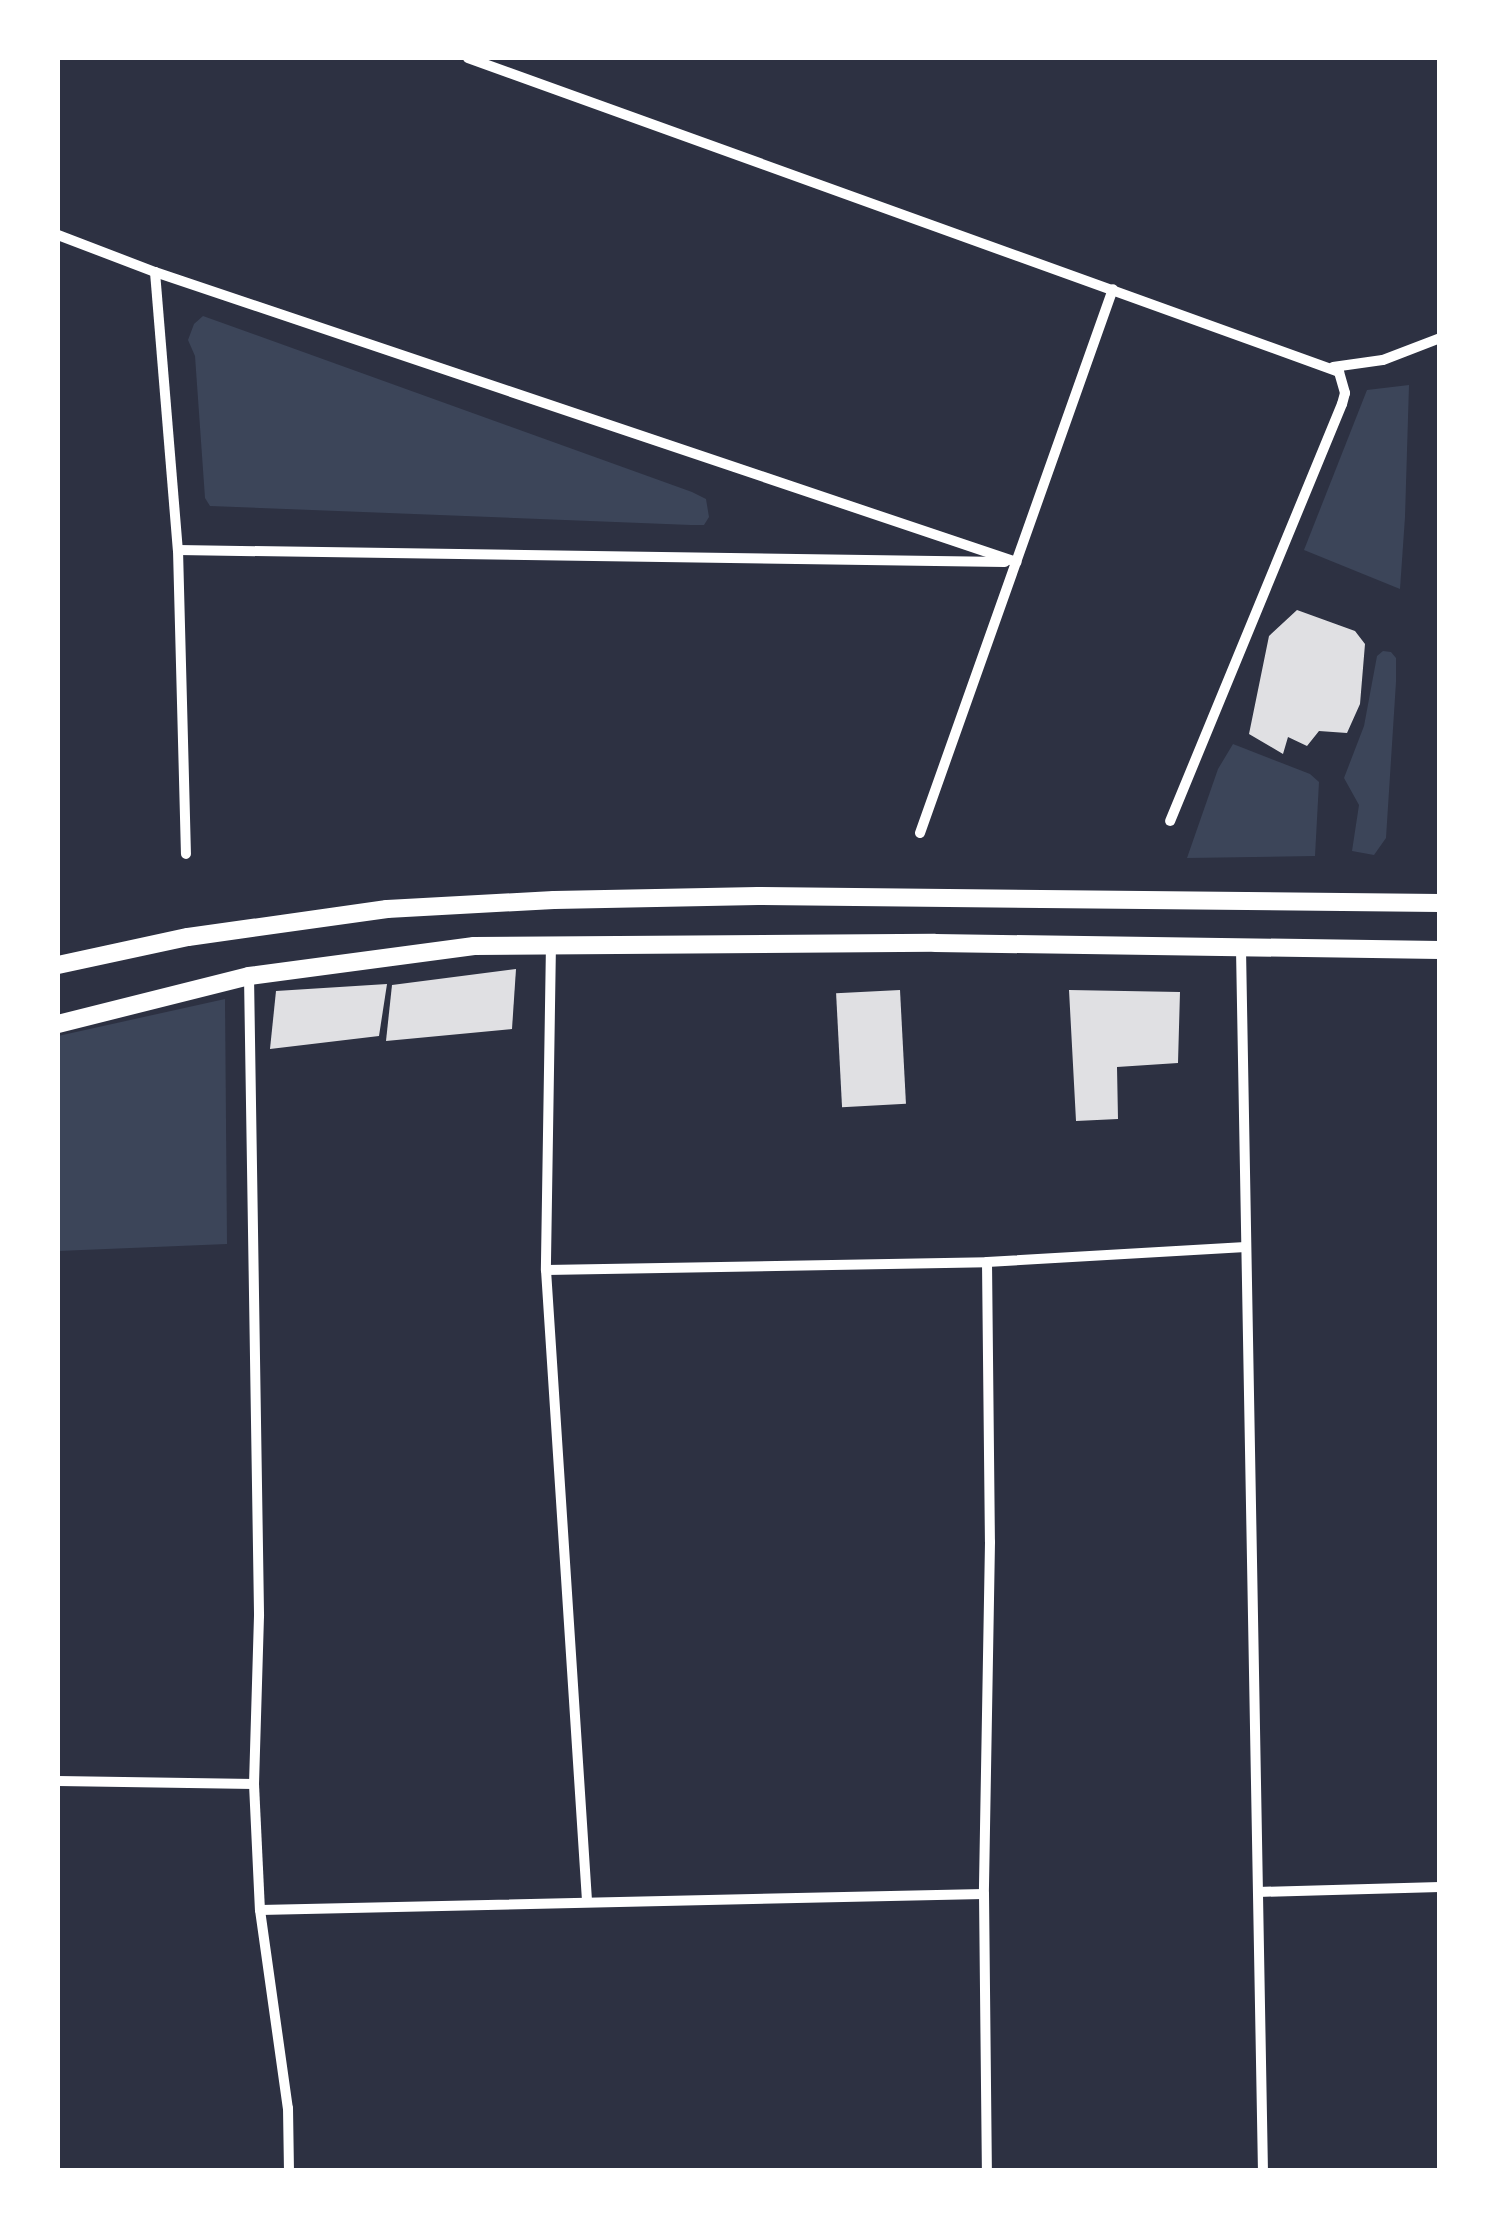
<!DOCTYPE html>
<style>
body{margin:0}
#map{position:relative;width:1497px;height:2228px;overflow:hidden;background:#2d3142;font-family:"Noto Serif",serif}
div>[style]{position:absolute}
.green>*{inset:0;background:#3c4559}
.building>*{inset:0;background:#e0e0e3;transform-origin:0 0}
.minor>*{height:10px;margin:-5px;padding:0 5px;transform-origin:5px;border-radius:5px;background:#fff}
.tertiary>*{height:18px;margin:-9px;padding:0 9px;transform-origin:9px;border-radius:9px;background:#fff}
span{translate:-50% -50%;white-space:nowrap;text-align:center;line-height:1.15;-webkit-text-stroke:8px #fff;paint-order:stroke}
.frame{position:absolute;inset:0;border:60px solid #fff;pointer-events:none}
</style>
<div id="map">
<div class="green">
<div style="clip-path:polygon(203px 316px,692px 492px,706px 499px,709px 517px,704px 525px,691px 525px,210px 506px,205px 498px,195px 356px,188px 340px,194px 324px)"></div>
<div style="clip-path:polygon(1409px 385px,1405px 517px,1400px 589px,1304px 550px,1367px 390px)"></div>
<div style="clip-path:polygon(1383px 651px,1391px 652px,1396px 658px,1396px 682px,1386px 838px,1374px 855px,1352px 851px,1359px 805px,1344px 778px,1364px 726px,1377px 656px)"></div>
<div style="clip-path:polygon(1233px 744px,1310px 774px,1319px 782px,1315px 856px,1187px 858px,1218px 769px)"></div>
<div style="clip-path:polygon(225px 999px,227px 1244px,58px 1251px,58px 1036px)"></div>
</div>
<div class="building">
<div style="clip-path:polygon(1297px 610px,1355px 631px,1365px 644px,1360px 704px,1347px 733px,1319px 731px,1307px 746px,1288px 737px,1283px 754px,1249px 734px,1269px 636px)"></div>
<div style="clip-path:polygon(516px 969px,512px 1029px,386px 1041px,392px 985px)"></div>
<div style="clip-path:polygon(387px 984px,379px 1036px,270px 1049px,276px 991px)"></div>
<div style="left:900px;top:990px;width:114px;height:64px;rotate:87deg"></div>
<div style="clip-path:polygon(1069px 990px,1180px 992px,1178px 1063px,1117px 1067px,1118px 1119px,1076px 1121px)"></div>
</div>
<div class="minor">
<div style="left:468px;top:58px;width:926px;rotate:19.82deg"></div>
<div style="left:1339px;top:372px;width:22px;rotate:74deg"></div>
<div style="left:1345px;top:393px;width:11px;rotate:105deg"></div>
<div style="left:1342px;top:404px;width:451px;rotate:112.4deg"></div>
<div style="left:58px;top:235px;width:104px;rotate:20.9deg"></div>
<div style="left:155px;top:272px;width:909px;rotate:18.61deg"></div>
<div style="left:155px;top:272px;width:279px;rotate:85.3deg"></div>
<div style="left:178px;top:550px;width:304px;rotate:88.5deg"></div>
<div style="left:1333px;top:367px;width:50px;rotate:-8deg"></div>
<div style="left:1383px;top:360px;width:61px;rotate:-21.1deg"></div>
<div style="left:178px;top:550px;width:827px;rotate:0.83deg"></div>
<div style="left:920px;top:833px;width:577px;rotate:-70.47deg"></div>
<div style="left:551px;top:943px;width:327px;rotate:90.9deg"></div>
<div style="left:546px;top:1270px;width:631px;rotate:86.28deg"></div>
<div style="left:1241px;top:949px;width:1221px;rotate:88.97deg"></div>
<div style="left:249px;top:976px;width:640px;rotate:89.1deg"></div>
<div style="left:259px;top:1616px;width:168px;rotate:91.7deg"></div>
<div style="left:254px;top:1784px;width:126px;rotate:87.3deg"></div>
<div style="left:260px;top:1910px;width:200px;rotate:82deg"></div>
<div style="left:288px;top:2108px;width:62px;rotate:89.1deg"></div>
<div style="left:987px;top:1262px;width:280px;rotate:89.4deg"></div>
<div style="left:990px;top:1542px;width:352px;rotate:91deg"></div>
<div style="left:984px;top:1894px;width:276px;rotate:89.4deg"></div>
<div style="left:546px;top:1270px;width:441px;rotate:-1deg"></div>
<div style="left:987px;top:1262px;width:259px;rotate:-3.3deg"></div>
<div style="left:58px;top:1781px;width:196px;rotate:0.9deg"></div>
<div style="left:1258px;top:1892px;width:182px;rotate:-1.6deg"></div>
<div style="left:260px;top:1910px;width:724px;rotate:-1.27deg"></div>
</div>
<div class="tertiary">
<div style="left:58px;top:965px;width:133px;rotate:-12.2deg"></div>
<div style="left:188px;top:937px;width:201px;rotate:-8deg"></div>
<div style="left:387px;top:909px;width:167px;rotate:-3.1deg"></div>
<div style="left:554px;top:900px;width:204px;rotate:-1.1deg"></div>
<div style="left:758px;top:896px;width:682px;rotate:0.59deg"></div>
<div style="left:58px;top:1024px;width:197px;rotate:-14.1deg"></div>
<div style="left:249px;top:976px;width:227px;rotate:-7.6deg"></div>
<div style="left:474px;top:946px;width:461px;rotate:-0.4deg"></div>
<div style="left:935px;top:943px;width:505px;rotate:0.79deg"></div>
</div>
<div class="frame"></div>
</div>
